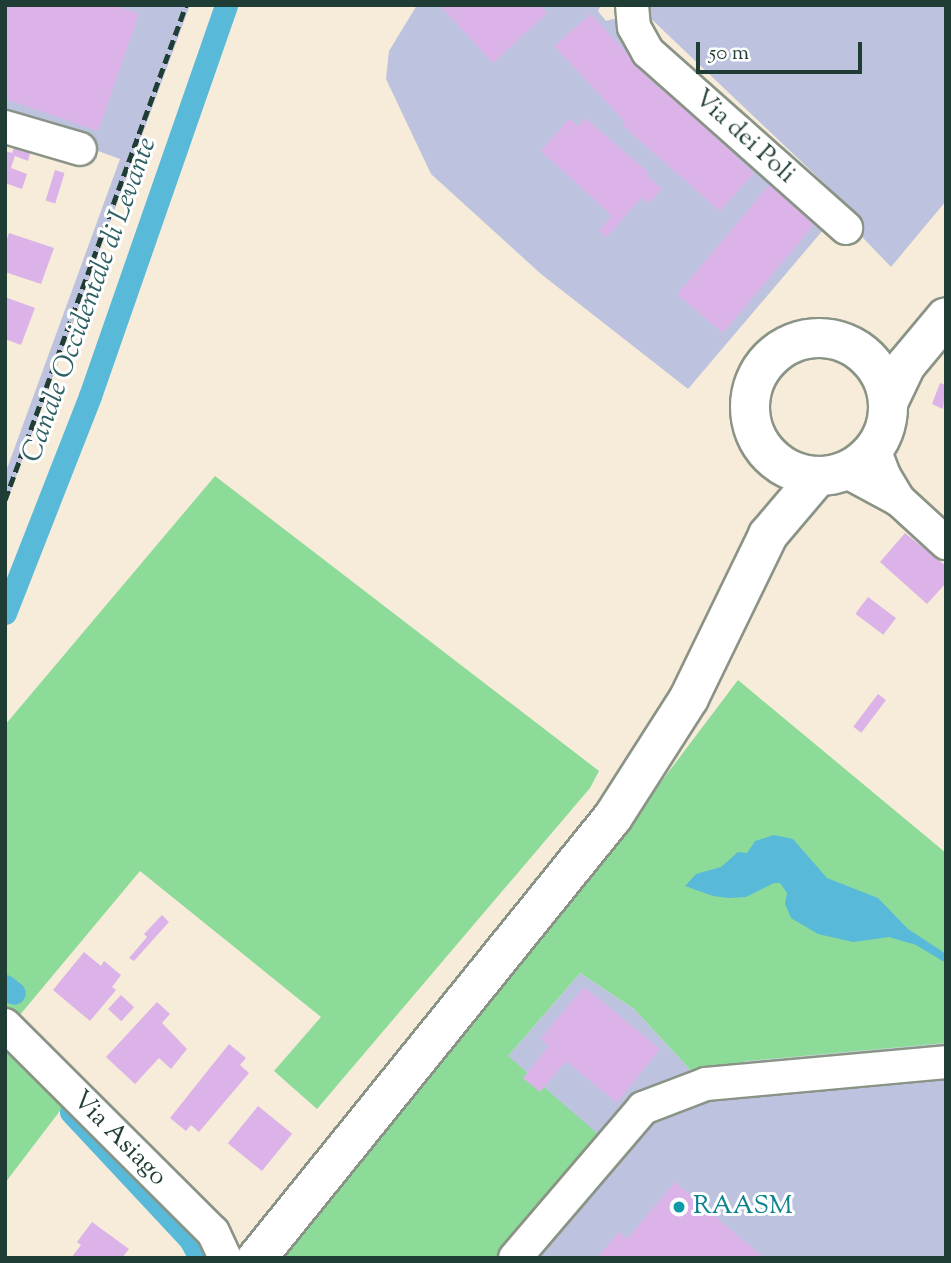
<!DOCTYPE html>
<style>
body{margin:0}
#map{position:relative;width:951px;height:1263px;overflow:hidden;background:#f6ecd9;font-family:"Sorts Mill Goudy",serif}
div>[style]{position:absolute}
.industrial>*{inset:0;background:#bdc3de}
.green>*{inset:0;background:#8ddb99}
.water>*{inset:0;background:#59b9d8}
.canal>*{height:23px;margin:-11.5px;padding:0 11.5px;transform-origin:11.5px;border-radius:11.5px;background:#59b9d8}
.building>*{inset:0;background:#dcb3e8;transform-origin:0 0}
.roads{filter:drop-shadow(2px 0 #8a9486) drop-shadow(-2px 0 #8a9486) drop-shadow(0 2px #8a9486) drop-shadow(0 -2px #8a9486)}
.minor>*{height:32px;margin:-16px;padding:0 16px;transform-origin:16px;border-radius:16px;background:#fff}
.major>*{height:38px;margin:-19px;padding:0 19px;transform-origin:19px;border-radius:19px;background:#fff}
.major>.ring{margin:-19px;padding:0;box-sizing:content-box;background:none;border:38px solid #fff;border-radius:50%}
.rail>*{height:5px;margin-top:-2.5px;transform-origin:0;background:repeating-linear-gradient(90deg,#1f3d34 0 10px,transparent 0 15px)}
.dots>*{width:19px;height:19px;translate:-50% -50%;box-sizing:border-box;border:4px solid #fff;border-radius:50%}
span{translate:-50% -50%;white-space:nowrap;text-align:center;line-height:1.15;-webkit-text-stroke:6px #fff;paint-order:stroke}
.street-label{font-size:26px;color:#1f3d34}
.culture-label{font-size:26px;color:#0d838f}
.left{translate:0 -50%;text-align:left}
.water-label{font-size:28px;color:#306265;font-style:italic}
.frame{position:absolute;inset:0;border:7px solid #1f3d34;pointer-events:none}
.scale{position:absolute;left:696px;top:42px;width:166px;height:32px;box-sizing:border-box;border:4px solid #1f3d34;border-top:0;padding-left:9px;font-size:21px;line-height:24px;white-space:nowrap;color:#1f3d34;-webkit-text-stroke:5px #fff;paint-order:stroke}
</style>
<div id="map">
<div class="industrial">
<div style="clip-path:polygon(5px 5px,190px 5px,5px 507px,5px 474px,120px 159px,98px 151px,93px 160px,5px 130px)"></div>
<div style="clip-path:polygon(417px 5px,601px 5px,598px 11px,606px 21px,617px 18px,654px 60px,829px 223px,688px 389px,541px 274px,431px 174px,386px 79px,389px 51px)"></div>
<div style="clip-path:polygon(646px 5px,946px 5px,946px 201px,891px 267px,841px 215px,848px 206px,646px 14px)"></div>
<div style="clip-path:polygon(580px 973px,634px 1009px,697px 1077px,747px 1061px,946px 1043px,946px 1258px,534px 1258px,508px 1056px)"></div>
</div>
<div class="green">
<div style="clip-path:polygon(215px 476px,599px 771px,590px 788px,317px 1109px,274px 1071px,321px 1017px,140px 871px,19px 1016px,5px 1009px,5px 725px)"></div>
<div style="clip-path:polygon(738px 680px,946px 853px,946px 1043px,747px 1061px,697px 1077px,634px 1009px,580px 973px,508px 1056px,621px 1154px,534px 1258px,251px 1258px,509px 976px,562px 913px)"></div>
<div style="clip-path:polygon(5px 1030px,72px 1095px,5px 1183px)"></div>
</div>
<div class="water">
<div style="clip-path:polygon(774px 835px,793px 839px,827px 878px,878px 898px,908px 929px,946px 954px,946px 963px,916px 945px,889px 937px,853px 942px,818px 934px,791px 918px,785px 904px,787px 893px,780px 883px,774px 883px,746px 897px,729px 898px,713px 896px,685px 886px,696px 874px,721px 867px,738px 852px,747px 853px,755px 841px)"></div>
</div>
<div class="canal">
<div style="left:5px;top:613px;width:233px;rotate:-68.6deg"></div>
<div style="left:90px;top:396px;width:414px;rotate:-70.8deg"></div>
<div style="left:5px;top:986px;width:11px;rotate:38deg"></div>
<div style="left:71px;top:1112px;width:174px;rotate:46.9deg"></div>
<div style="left:190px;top:1239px;width:21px;rotate:62deg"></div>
</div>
<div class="building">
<div style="clip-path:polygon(5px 5px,114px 5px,139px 14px,98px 131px,5px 99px)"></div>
<div style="clip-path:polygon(439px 5px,540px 5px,547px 13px,493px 63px)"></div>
<div style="clip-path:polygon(591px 14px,658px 88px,661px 86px,754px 173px,720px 211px,622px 125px,625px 122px,554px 46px)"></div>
<div style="clip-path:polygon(585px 118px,649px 173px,647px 176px,662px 189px,649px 203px,641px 198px,607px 237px,599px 231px,612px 216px,541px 151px,569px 119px,578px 126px)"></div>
<div style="clip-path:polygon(17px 140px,32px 146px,28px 161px,15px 156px,11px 168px,27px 174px,22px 189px,5px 183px,5px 151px,12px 153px)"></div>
<div style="left:55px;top:170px;width:10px;height:32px;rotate:17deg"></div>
<div style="left:769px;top:185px;width:60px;height:143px;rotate:40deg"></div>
<div style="clip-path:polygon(9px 233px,54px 248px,41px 284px,5px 272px,5px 245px)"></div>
<div style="clip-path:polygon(5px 297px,35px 308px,21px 345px,5px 339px)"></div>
<div style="clip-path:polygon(940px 383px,946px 385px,943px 409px,932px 404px)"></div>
<div style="clip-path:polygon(905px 533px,946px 566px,946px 583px,927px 604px,880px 562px)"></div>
<div style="left:868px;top:597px;width:35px;height:21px;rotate:37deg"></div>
<div style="left:878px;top:694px;width:10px;height:41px;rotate:37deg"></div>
<div style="clip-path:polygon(162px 915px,169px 922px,134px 961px,129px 958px,147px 937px,144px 934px)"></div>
<div style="clip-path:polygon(84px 952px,101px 966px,104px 961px,121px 975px,112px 987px,116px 990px,90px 1021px,53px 990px)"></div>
<div style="clip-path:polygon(584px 987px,660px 1049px,617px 1103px,566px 1061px,540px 1092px,523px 1078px,549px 1046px,540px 1039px)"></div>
<div style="left:121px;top:995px;width:18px;height:19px;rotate:43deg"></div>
<div style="clip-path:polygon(157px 1002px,170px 1014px,162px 1023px,187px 1049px,171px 1069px,159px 1058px,135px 1084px,106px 1057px)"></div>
<div style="clip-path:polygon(229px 1044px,246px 1058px,240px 1065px,249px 1073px,199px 1132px,191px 1125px,186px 1131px,170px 1118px)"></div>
<div style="left:258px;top:1106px;width:44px;height:48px;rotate:39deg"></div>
<div style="clip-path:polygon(675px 1182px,764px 1258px,597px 1258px,619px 1232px,627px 1239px)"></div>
<div style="clip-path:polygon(92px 1222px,129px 1249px,122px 1258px,71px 1258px,81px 1245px,77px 1242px)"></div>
</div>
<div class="roads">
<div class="minor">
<div style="left:632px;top:5px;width:22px;rotate:85deg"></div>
<div style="left:634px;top:27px;width:29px;rotate:61deg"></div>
<div style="left:648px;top:52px;width:265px;rotate:41.6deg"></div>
<div style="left:5px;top:127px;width:78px;rotate:16.3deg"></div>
<div style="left:874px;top:449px;width:30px;rotate:69deg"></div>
<div style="left:885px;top:477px;width:27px;rotate:59deg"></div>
<div style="left:899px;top:500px;width:64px;rotate:42.5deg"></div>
<div style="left:845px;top:471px;width:61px;rotate:28.2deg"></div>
<div style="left:5px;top:1025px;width:293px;rotate:44.9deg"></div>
<div style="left:213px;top:1232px;width:29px;rotate:65deg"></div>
<div style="left:515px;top:1258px;width:197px;rotate:-49.5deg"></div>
<div style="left:643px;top:1108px;width:67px;rotate:-20.9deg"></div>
<div style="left:706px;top:1084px;width:241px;rotate:-5.2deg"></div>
</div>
<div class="major">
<div class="ring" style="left:750px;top:338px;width:100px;height:100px"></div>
<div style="left:888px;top:403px;width:42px;rotate:-64.7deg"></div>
<div style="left:906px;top:365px;width:62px;rotate:-50.2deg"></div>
<div style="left:257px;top:1258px;width:567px;rotate:-51.09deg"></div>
<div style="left:613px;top:817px;width:141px;rotate:-57.4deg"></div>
<div style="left:689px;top:698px;width:181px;rotate:-64.1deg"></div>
<div style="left:768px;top:535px;width:77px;rotate:-49.7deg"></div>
</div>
</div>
<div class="rail">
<div style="left:5px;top:500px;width:527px;rotate:-69.91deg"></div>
</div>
<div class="dots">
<div style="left:679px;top:1207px;background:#0f9aa8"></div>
</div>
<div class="street-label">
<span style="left:744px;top:137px;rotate:42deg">Via dei Poli</span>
<span style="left:119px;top:1139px;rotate:45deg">Via Asiago</span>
</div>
<div class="culture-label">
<span class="left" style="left:693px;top:1207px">RAASM</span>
</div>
<div class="water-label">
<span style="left:90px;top:300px;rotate:-70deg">Canale Occidentale di Levante</span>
</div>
<div class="frame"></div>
<div class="scale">50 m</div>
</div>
